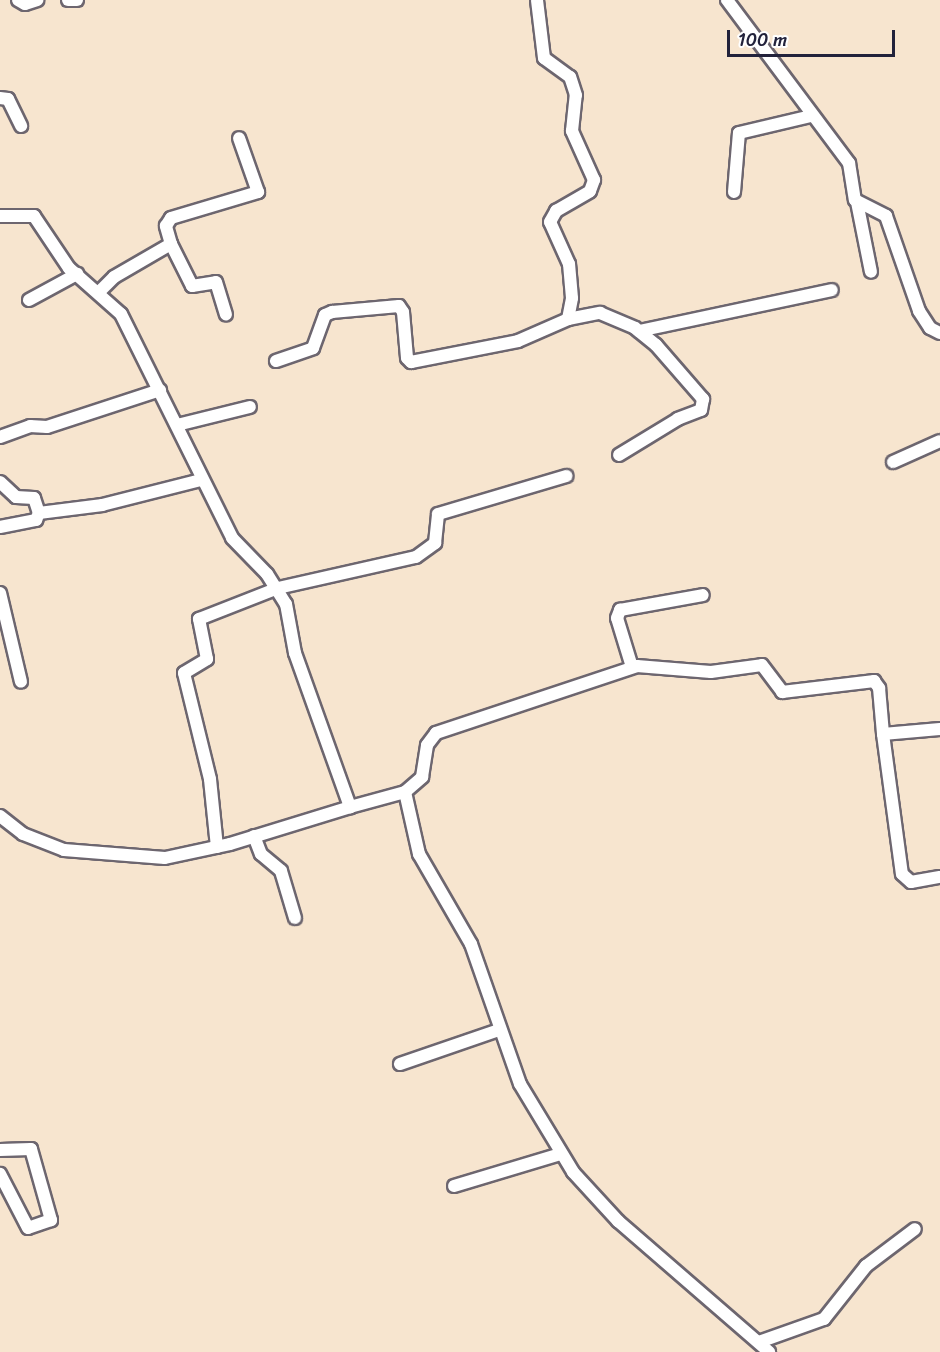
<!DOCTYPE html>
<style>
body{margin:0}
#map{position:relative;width:940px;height:1352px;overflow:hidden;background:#f7e5cf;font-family:Sriracha,sans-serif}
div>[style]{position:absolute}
.roads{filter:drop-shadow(2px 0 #6d666f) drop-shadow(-2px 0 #6d666f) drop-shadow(0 2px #6d666f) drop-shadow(0 -2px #6d666f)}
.minor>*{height:12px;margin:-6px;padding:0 6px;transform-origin:6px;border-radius:6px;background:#fff}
span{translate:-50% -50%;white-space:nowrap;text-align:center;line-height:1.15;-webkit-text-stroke:6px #fff;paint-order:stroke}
.scale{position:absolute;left:727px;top:30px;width:168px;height:27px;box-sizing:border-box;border:3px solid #22223b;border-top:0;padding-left:8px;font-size:18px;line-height:21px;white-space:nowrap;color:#22223b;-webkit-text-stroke:4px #fff;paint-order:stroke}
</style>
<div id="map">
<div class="roads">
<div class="minor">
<div style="left:18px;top:0;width:8px;rotate:30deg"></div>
<div style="left:25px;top:4px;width:13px;rotate:-18deg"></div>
<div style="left:68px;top:0;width:9px"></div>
<div style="left:727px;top:0;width:204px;rotate:53.2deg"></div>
<div style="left:849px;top:163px;width:37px;rotate:81deg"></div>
<div style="left:855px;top:200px;width:35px;rotate:27deg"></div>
<div style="left:886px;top:216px;width:101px;rotate:70.8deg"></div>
<div style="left:919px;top:311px;width:20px;rotate:57deg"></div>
<div style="left:930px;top:328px;width:11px;rotate:27deg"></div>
<div style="left:0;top:98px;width:8px;rotate:7deg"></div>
<div style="left:8px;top:99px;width:30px;rotate:64deg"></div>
<div style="left:734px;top:192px;width:59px;rotate:-85.2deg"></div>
<div style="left:739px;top:133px;width:74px;rotate:-13.3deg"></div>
<div style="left:857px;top:202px;width:71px;rotate:78.7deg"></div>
<div style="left:0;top:216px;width:34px"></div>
<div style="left:34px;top:216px;width:63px;rotate:56.1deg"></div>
<div style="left:69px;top:268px;width:69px;rotate:41.5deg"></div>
<div style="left:121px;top:314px;width:250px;rotate:63.6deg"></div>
<div style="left:232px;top:538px;width:50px;rotate:45.8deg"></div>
<div style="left:267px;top:574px;width:36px;rotate:58deg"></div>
<div style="left:286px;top:604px;width:50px;rotate:79.6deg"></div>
<div style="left:295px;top:653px;width:164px;rotate:70.3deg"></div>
<div style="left:350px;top:807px;width:57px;rotate:-15.3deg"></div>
<div style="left:405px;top:792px;width:64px;rotate:77.3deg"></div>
<div style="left:419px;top:854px;width:104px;rotate:60deg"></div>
<div style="left:471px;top:944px;width:148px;rotate:70.7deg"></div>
<div style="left:520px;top:1084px;width:103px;rotate:58.9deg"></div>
<div style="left:573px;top:1172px;width:67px;rotate:47.4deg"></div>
<div style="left:618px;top:1221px;width:200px;rotate:40.9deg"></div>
<div style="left:171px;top:244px;width:47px;rotate:63.4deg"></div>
<div style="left:192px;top:286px;width:24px;rotate:-9deg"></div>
<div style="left:216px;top:282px;width:34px;rotate:73deg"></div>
<div style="left:99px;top:292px;width:21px;rotate:-45deg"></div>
<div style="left:114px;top:277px;width:66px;rotate:-30.1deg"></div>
<div style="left:171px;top:244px;width:19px;rotate:-106deg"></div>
<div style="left:166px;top:226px;width:9px;rotate:-58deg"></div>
<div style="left:171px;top:218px;width:91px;rotate:-16.6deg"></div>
<div style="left:258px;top:192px;width:57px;rotate:-109.4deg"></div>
<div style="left:29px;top:300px;width:55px;rotate:-28.4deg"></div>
<div style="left:568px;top:319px;width:33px;rotate:-11deg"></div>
<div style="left:600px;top:313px;width:38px;rotate:23deg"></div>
<div style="left:635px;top:328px;width:27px;rotate:39deg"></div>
<div style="left:656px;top:345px;width:72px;rotate:49deg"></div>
<div style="left:703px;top:399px;width:11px;rotate:100deg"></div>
<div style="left:701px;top:410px;width:25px;rotate:159deg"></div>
<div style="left:678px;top:419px;width:69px;rotate:148.6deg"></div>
<div style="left:639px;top:331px;width:197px;rotate:-12deg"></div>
<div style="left:276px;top:361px;width:39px;rotate:-19deg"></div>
<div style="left:313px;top:348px;width:35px;rotate:-70deg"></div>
<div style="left:325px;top:315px;width:8px;rotate:-23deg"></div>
<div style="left:332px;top:312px;width:67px;rotate:-5.1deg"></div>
<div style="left:399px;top:306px;width:7px;rotate:56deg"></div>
<div style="left:403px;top:312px;width:46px;rotate:85deg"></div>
<div style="left:407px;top:358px;width:6px;rotate:45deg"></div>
<div style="left:411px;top:362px;width:109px;rotate:-11.1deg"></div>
<div style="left:518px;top:341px;width:55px;rotate:-23.7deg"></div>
<div style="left:568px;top:319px;width:21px;rotate:-79deg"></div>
<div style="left:572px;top:298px;width:34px;rotate:-95deg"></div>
<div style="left:569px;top:264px;width:46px;rotate:-114.3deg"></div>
<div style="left:550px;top:222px;width:13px;rotate:-61deg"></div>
<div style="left:556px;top:211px;width:39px;rotate:-30deg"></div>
<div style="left:590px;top:191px;width:12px;rotate:-70deg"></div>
<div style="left:594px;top:180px;width:54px;rotate:-114.2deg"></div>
<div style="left:572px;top:131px;width:36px;rotate:-84deg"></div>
<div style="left:576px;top:95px;width:19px;rotate:-108deg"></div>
<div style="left:570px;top:77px;width:32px;rotate:-144deg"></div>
<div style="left:544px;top:58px;width:58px;rotate:-96.9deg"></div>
<div style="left:177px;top:425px;width:75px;rotate:-13.9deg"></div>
<div style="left:0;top:437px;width:32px;rotate:-20deg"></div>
<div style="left:30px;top:426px;width:17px;rotate:3deg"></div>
<div style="left:47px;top:427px;width:119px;rotate:-18.1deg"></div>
<div style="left:893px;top:462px;width:51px;rotate:-24.1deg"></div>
<div style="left:0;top:482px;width:22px;rotate:43deg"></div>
<div style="left:16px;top:497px;width:18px;rotate:3deg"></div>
<div style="left:34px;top:498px;width:16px;rotate:72deg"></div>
<div style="left:39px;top:513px;width:64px;rotate:-7.2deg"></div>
<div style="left:102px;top:505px;width:102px;rotate:-14.2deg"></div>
<div style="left:0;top:527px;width:37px;rotate:-11deg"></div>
<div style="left:36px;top:520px;width:8px;rotate:-67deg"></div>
<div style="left:0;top:593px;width:91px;rotate:76.7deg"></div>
<div style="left:632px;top:667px;width:51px;rotate:-107deg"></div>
<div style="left:617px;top:618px;width:9px;rotate:-69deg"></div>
<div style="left:620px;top:610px;width:84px;rotate:-10.2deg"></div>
<div style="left:883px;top:734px;width:141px;rotate:82.3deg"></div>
<div style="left:902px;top:874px;width:12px;rotate:42deg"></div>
<div style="left:911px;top:882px;width:29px;rotate:-10deg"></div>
<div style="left:405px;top:792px;width:23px;rotate:-41deg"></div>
<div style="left:422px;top:777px;width:32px;rotate:-81deg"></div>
<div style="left:427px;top:745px;width:15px;rotate:-53deg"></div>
<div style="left:436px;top:733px;width:212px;rotate:-18.4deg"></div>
<div style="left:637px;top:666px;width:74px;rotate:4.6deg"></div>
<div style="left:711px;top:672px;width:51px;rotate:-7.8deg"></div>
<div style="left:762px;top:665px;width:34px;rotate:53deg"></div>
<div style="left:782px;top:692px;width:93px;rotate:-6.8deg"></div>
<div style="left:874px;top:681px;width:9px;rotate:54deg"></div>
<div style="left:879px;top:688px;width:46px;rotate:85deg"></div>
<div style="left:883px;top:734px;width:57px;rotate:-5deg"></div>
<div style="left:0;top:816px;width:29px;rotate:38deg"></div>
<div style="left:23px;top:834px;width:44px;rotate:21.3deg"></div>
<div style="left:64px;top:850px;width:101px;rotate:4.5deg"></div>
<div style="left:165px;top:858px;width:66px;rotate:-12.2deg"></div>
<div style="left:230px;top:844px;width:126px;rotate:-17.1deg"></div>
<div style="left:254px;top:836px;width:19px;rotate:69deg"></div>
<div style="left:261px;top:854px;width:26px;rotate:40deg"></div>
<div style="left:281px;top:871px;width:49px;rotate:73.4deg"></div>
<div style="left:217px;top:847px;width:68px;rotate:-95.9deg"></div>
<div style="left:210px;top:779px;width:109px;rotate:-103.8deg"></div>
<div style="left:184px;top:673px;width:27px;rotate:-31deg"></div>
<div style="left:207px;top:659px;width:41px;rotate:-101.3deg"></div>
<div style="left:199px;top:619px;width:85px;rotate:-21.4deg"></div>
<div style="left:278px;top:588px;width:141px;rotate:-12.7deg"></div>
<div style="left:416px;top:557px;width:24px;rotate:-36deg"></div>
<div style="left:435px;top:543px;width:29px;rotate:-84deg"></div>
<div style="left:438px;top:514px;width:134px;rotate:-16.5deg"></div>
<div style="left:400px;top:1064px;width:105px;rotate:-19deg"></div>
<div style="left:0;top:1150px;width:31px;rotate:-2deg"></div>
<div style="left:31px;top:1149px;width:74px;rotate:74.3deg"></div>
<div style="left:51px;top:1220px;width:24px;rotate:161deg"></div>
<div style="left:28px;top:1228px;width:61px;rotate:-117.4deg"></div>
<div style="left:454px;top:1186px;width:112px;rotate:-16.7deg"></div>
<div style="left:759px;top:1342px;width:69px;rotate:-19.5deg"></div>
<div style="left:824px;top:1319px;width:68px;rotate:-51.6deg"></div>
<div style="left:866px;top:1266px;width:61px;rotate:-37.1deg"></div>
</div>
</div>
<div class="scale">100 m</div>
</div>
